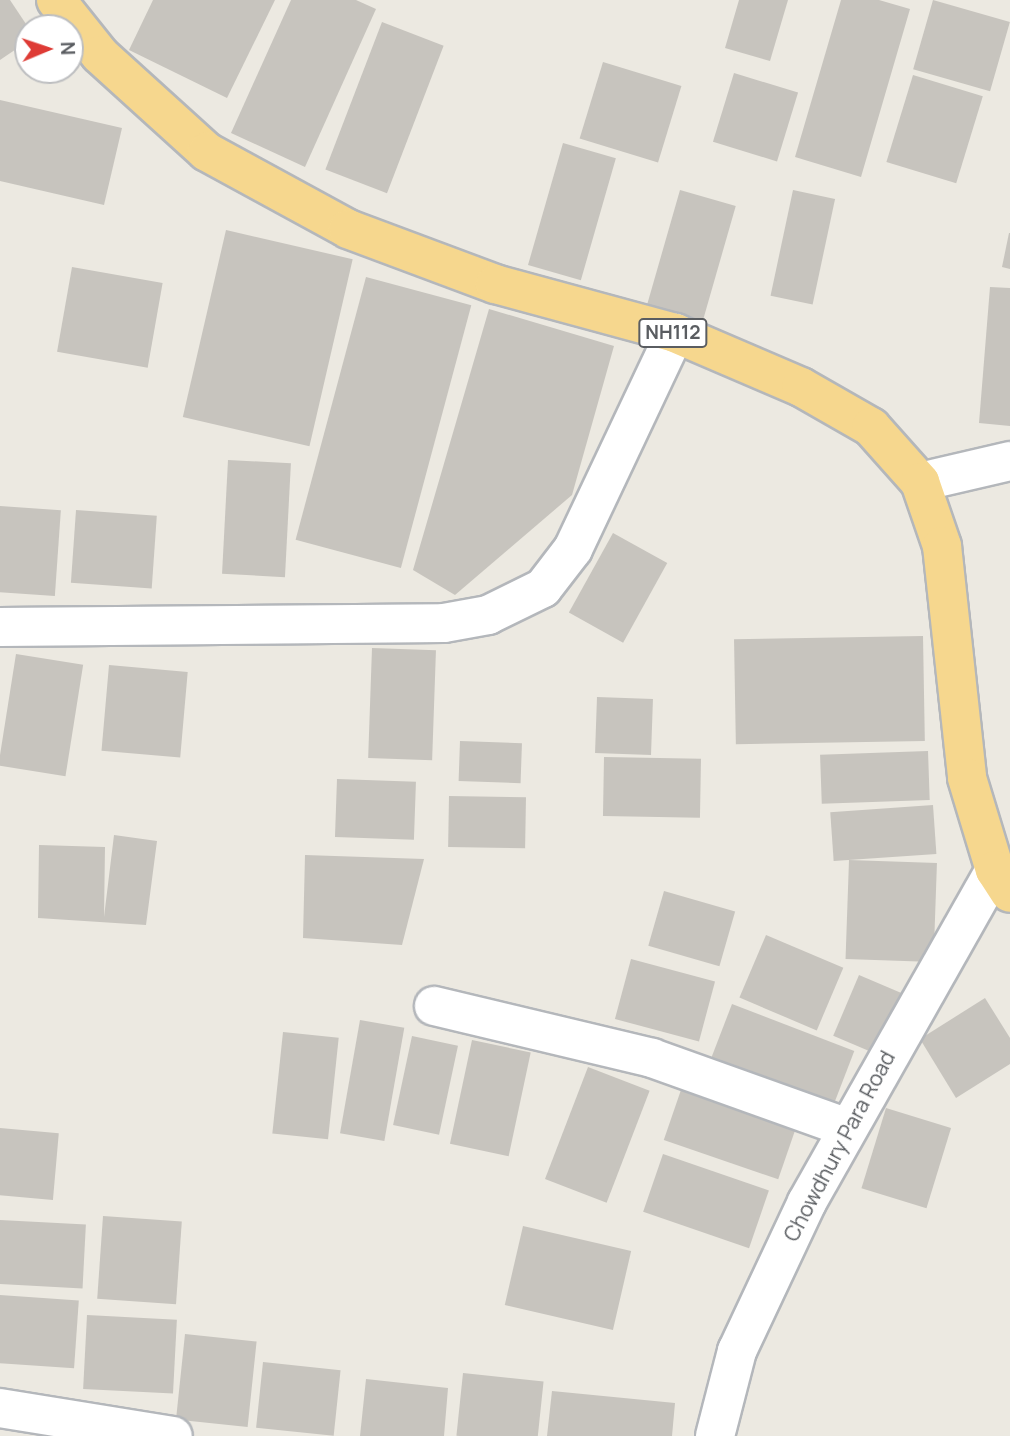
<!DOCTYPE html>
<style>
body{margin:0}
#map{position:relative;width:1010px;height:1436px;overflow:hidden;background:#ece9e1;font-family:Manrope,sans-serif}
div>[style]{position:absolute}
.building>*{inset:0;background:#c7c4be;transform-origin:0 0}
.roads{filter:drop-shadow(2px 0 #b4b7bb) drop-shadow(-2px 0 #b4b7bb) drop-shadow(0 2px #b4b7bb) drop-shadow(0 -2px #b4b7bb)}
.street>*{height:38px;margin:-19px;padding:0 19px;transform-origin:19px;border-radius:19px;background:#fff}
.secondary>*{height:38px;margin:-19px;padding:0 19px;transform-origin:19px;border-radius:19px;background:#fff}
.highway>*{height:38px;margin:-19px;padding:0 19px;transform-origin:19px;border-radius:19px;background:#f6d78e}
span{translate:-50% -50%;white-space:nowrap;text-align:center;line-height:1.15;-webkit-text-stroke:6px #fff;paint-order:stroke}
.shield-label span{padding:2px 5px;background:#fff;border:2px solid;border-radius:5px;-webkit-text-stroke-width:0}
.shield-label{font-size:19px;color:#5a5d61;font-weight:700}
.street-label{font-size:21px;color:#5a5d61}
.north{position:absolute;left:14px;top:14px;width:70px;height:70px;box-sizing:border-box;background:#fff;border:2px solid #bdbec0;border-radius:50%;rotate:88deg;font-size:19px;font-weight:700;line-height:28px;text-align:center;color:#5a5d61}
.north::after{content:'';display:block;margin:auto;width:24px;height:32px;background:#de3b35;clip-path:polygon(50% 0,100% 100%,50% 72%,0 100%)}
</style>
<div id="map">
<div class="building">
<div style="clip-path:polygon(0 0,10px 0,28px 27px,28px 41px,0 60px)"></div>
<div style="clip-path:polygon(153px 0,275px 0,227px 98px,129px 50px)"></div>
<div style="clip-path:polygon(291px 0,356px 0,376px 9px,305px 167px,231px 133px)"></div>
<div style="clip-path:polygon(739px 0,788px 0,770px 61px,725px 48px)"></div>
<div style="clip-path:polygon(841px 0,879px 0,910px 9px,861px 177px,795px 157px)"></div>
<div style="left:933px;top:0;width:80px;height:72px;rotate:16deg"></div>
<div style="left:382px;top:22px;width:66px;height:158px;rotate:21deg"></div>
<div style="left:603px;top:62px;width:82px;height:80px;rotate:17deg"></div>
<div style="left:734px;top:73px;width:67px;height:72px;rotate:17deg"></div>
<div style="left:913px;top:75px;width:73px;height:91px;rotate:17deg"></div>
<div style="clip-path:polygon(0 100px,122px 128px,104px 205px,0 181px)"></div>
<div style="left:563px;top:143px;width:55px;height:127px;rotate:16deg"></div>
<div style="left:680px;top:190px;width:58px;height:121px;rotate:16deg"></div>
<div style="left:793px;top:190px;width:43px;height:108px;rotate:12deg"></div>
<div style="left:226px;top:230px;width:130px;height:192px;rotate:13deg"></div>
<div style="clip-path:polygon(1009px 233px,1010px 233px,1010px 269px,1002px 267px)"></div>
<div style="left:72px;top:267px;width:92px;height:86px;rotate:10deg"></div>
<div style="left:366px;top:277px;width:109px;height:272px;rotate:15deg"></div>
<div style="clip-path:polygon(990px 287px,1010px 288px,1010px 426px,979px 423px)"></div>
<div style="clip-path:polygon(489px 309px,614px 346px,572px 495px,455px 595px,413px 570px)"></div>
<div style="left:228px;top:460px;width:63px;height:114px;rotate:3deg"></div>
<div style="left:0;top:506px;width:61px;height:86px;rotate:4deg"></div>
<div style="left:76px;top:510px;width:81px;height:73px;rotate:4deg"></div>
<div style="left:613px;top:533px;width:62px;height:91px;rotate:29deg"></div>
<div style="left:923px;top:636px;width:105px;height:189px;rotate:89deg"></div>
<div style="left:372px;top:648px;width:64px;height:110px;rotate:2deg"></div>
<div style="left:16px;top:654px;width:68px;height:113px;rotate:9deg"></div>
<div style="left:109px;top:665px;width:79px;height:86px;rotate:5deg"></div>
<div style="left:597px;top:697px;width:56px;height:56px;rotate:2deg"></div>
<div style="left:460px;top:741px;width:62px;height:40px;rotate:2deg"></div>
<div style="left:928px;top:751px;width:49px;height:108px;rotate:88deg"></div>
<div style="left:604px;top:757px;width:97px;height:59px;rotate:1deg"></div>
<div style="left:337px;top:779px;width:79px;height:58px;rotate:2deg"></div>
<div style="left:449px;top:796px;width:77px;height:51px;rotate:1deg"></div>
<div style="left:933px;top:805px;width:49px;height:103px;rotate:86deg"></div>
<div style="clip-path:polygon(114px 835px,157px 841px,146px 925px,38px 918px,39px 845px,105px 847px,104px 917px)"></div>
<div style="clip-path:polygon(305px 855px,424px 859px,402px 945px,303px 938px)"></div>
<div style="left:849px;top:860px;width:88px;height:99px;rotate:2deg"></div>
<div style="left:664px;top:891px;width:74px;height:57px;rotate:16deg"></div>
<div style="left:766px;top:935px;width:84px;height:68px;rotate:23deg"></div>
<div style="left:631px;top:959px;width:87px;height:62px;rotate:15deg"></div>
<div style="left:859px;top:975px;width:46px;height:66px;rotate:23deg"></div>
<div style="clip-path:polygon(985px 998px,1010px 1038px,1010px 1064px,956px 1098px,920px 1039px)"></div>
<div style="left:732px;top:1004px;width:131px;height:59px;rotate:21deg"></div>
<div style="left:360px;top:1020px;width:45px;height:115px;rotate:10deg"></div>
<div style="left:283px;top:1032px;width:56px;height:102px;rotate:6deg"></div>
<div style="left:412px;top:1036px;width:47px;height:91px;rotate:12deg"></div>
<div style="left:472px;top:1040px;width:60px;height:106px;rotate:12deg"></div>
<div style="left:588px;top:1067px;width:66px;height:120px;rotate:21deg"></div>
<div style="left:682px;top:1087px;width:121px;height:56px;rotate:19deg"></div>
<div style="left:886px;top:1108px;width:68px;height:84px;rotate:17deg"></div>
<div style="left:0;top:1128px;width:59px;height:67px;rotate:5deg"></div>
<div style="left:663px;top:1154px;width:112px;height:61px;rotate:19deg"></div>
<div style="left:103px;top:1216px;width:79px;height:83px;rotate:4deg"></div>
<div style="left:0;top:1220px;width:86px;height:64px;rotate:3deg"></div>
<div style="left:523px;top:1226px;width:111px;height:81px;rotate:13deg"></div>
<div style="left:0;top:1295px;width:79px;height:68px;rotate:4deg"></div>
<div style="left:87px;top:1315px;width:90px;height:74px;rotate:3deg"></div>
<div style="left:185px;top:1334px;width:72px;height:86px;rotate:6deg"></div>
<div style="left:263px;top:1362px;width:78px;height:66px;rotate:6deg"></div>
<div style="left:463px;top:1373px;width:81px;height:63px;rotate:6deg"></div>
<div style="clip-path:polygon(366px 1379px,448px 1388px,444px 1436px,360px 1436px)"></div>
<div style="clip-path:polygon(552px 1391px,675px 1403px,672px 1436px,547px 1436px)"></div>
</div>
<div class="roads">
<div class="street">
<div style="left:920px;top:482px;width:92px;rotate:-13.1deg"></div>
<div style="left:0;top:627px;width:444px;rotate:-0.5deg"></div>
<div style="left:444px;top:623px;width:45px;rotate:-10.3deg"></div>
<div style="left:488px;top:615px;width:61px;rotate:-26.1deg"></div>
<div style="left:543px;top:588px;width:49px;rotate:-52.4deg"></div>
<div style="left:573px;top:549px;width:239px;rotate:-64.7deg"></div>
<div style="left:434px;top:1006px;width:224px;rotate:13.4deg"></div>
<div style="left:652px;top:1058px;width:207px;rotate:19.7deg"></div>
<div style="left:0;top:1408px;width:175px;rotate:9.2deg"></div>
</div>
<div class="secondary">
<div style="left:715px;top:1436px;width:88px;rotate:-75.5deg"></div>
<div style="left:737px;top:1351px;width:165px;rotate:-64.8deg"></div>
<div style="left:807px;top:1202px;width:382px;rotate:-60.5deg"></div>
</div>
<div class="highway">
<div style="left:56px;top:0;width:70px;rotate:51.3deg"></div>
<div style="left:100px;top:55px;width:144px;rotate:42.2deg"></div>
<div style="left:207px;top:152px;width:161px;rotate:28.6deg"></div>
<div style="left:348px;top:229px;width:157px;rotate:20.5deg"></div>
<div style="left:495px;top:284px;width:187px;rotate:15.2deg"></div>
<div style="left:675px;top:333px;width:137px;rotate:23.2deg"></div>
<div style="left:801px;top:387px;width:81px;rotate:29.7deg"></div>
<div style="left:871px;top:427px;width:74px;rotate:48.3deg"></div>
<div style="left:920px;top:482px;width:68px;rotate:71deg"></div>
<div style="left:942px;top:546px;width:233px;rotate:83.8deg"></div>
<div style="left:967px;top:778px;width:96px;rotate:73.1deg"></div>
<div style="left:995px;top:870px;width:27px;rotate:57deg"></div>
</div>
</div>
<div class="shield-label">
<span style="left:673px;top:333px">NH112</span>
</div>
<div class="street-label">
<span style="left:839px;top:1146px;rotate:-62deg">Chowdhury Para Road</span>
</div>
<div class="north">N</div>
</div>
